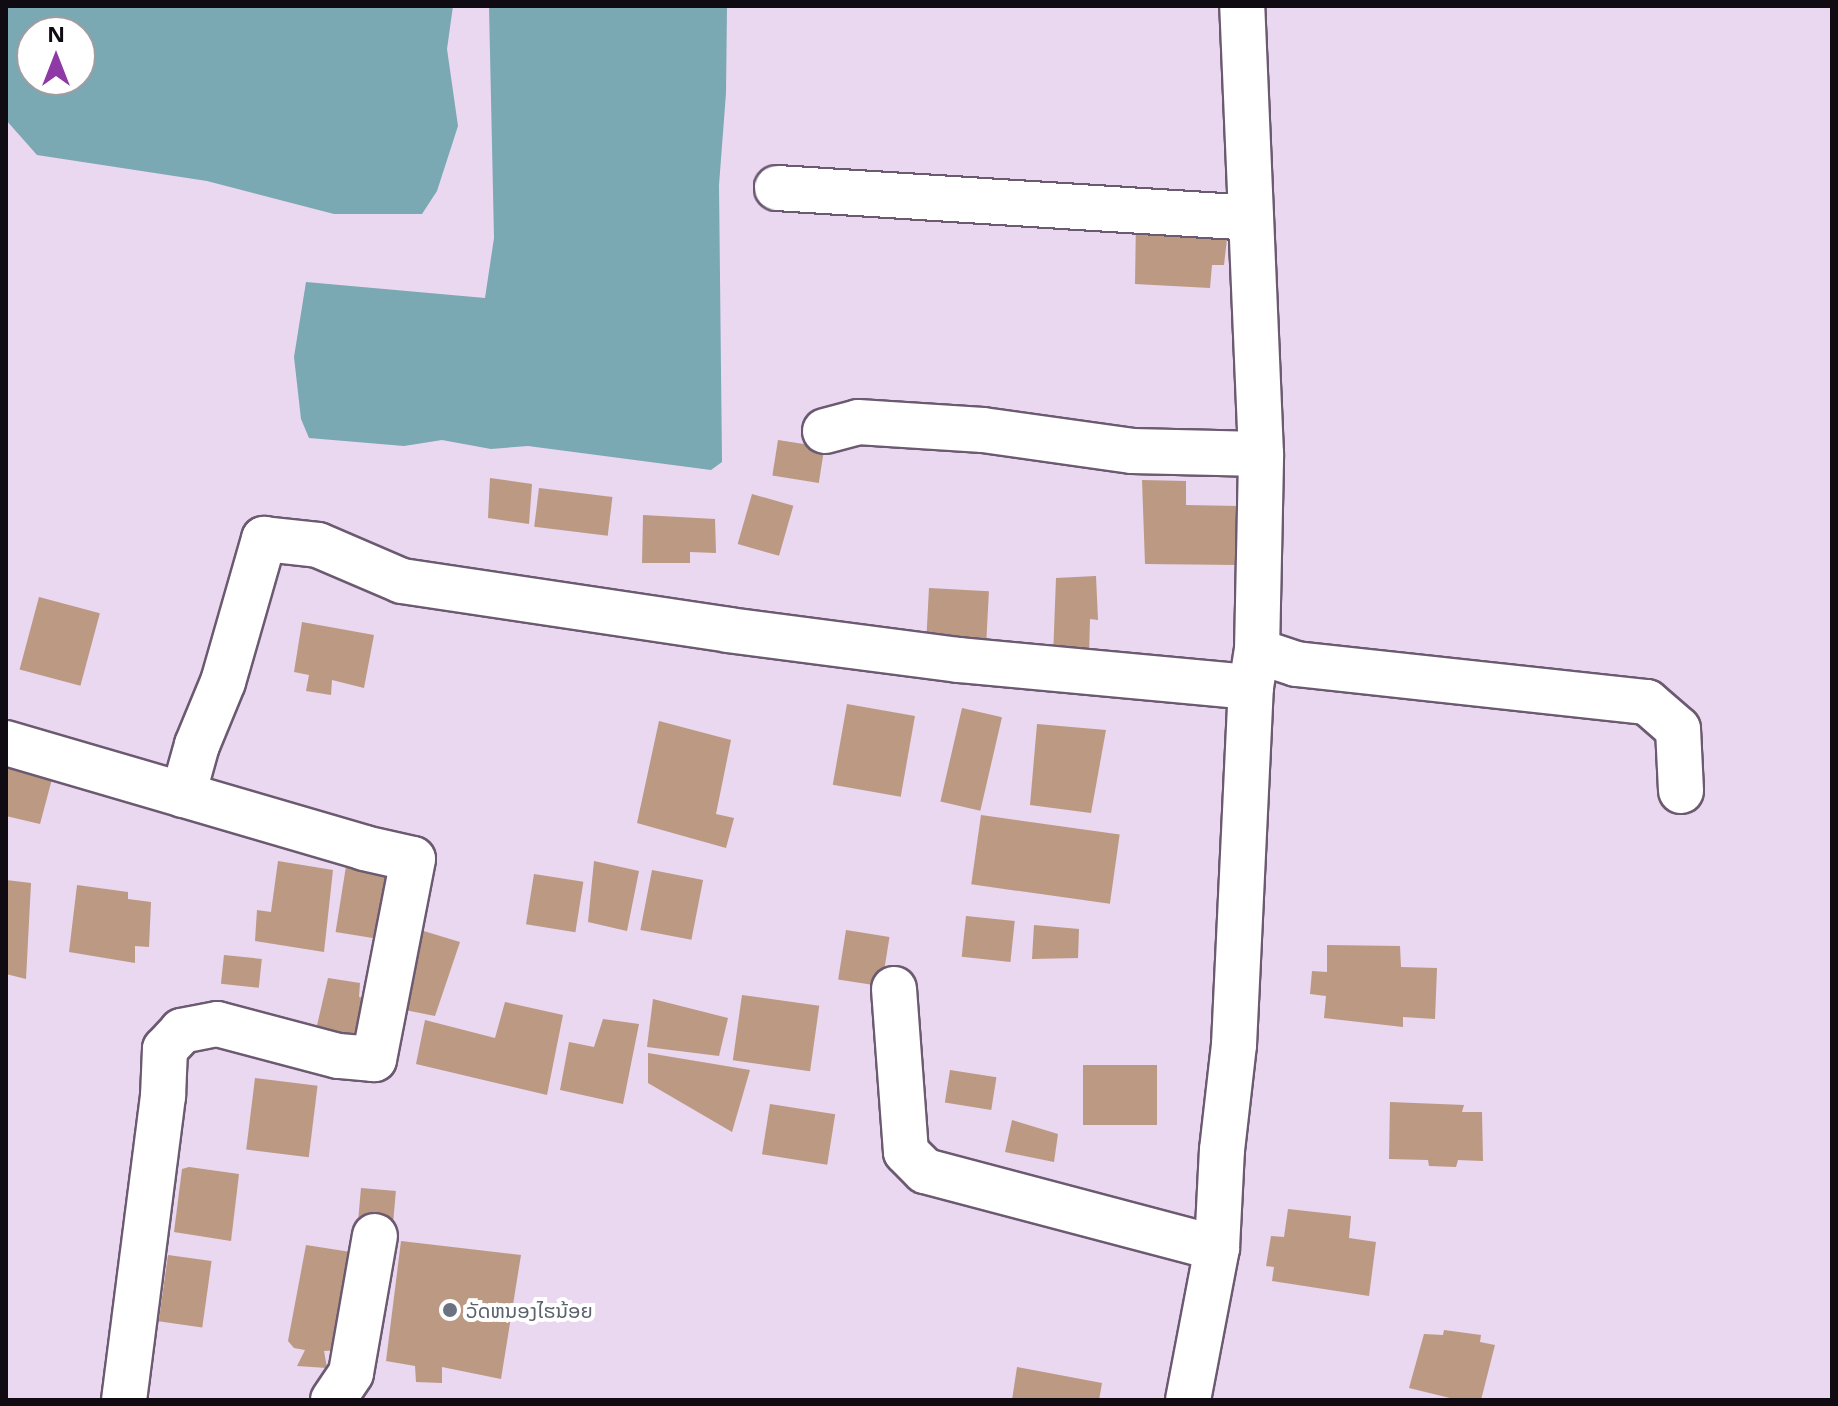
<!DOCTYPE html>
<meta charset="utf-8">
<style>
body{margin:0}
#map{position:relative;width:1838px;height:1406px;overflow:hidden;background:#ead7f0;font-family:Georgia,"Noto Sans Lao",serif}
div>[style]{position:absolute}
.water>*{inset:0;background:#7aa8b3}
.building>*{inset:0;background:#bb9982;transform-origin:0 0}
.roads{filter:drop-shadow(2px 0 #6b5a70) drop-shadow(-2px 0 #6b5a70) drop-shadow(0 2px #6b5a70) drop-shadow(0 -2px #6b5a70)}
.minor>*{height:44px;margin:-22px;padding:0 22px;transform-origin:22px;border-radius:22px;background:#fff}
.dots>*{width:22px;height:22px;translate:-50% -50%;box-sizing:border-box;border:4px solid #fff;border-radius:50%}
span{translate:-50% -50%;white-space:nowrap;text-align:center;line-height:1.15;-webkit-text-stroke:8px #fff;paint-order:stroke}
.worship-label{font-size:20px;color:#5b616d}
.left{translate:0 -50%;text-align:left}
.frame{position:absolute;inset:0;border:8px solid #100a12;pointer-events:none}
.north{position:absolute;left:16px;top:16px;width:80px;height:80px;box-sizing:border-box;background:#fff;border:2px solid #9f9da0;border-radius:50%;rotate:0deg;font-size:22px;font-weight:700;line-height:32px;text-align:center;color:#100a12}
.north::after{content:'';display:block;margin:auto;width:28px;height:36px;background:#8e39a6;clip-path:polygon(50% 0,100% 100%,50% 72%,0 100%)}
</style>
<div id="map">
<div class="water">
<div style="clip-path:polygon(evenodd,6px 6px,453px 6px,447px 49px,458px 126px,437px 191px,422px 214px,334px 214px,207px 181px,37px 155px,6px 120px,6px 6px,32px 32px,80px 32px,80px 80px,32px 80px,32px 32px)"></div>
<div style="clip-path:polygon(489px 6px,727px 6px,726px 93px,719px 185px,722px 462px,711px 470px,528px 446px,491px 449px,442px 440px,404px 446px,309px 438px,301px 419px,294px 357px,306px 282px,485px 298px,494px 238px)"></div>
</div>
<div class="building">
<div style="clip-path:polygon(1136px 220px,1216px 227px,1214px 240px,1227px 239px,1224px 265px,1212px 265px,1210px 288px,1135px 284px)"></div>
<div style="left:778px;top:440px;width:47px;height:36px;rotate:9deg"></div>
<div style="clip-path:polygon(490px 478px,532px 484px,529px 524px,488px 518px)"></div>
<div style="clip-path:polygon(1142px 480px,1186px 481px,1186px 505px,1238px 506px,1238px 565px,1145px 564px)"></div>
<div style="left:539px;top:488px;width:74px;height:39px;rotate:7deg"></div>
<div style="left:752px;top:494px;width:43px;height:52px;rotate:16deg"></div>
<div style="clip-path:polygon(643px 515px,715px 519px,716px 553px,690px 552px,690px 563px,642px 563px)"></div>
<div style="clip-path:polygon(1096px 576px,1098px 620px,1090px 619px,1089px 657px,1053px 657px,1056px 578px)"></div>
<div style="left:929px;top:588px;width:60px;height:61px;rotate:3deg"></div>
<div style="left:39px;top:597px;width:63px;height:75px;rotate:15deg"></div>
<div style="clip-path:polygon(302px 622px,374px 635px,364px 688px,332px 680px,331px 695px,306px 691px,309px 675px,294px 672px)"></div>
<div style="left:847px;top:704px;width:69px;height:82px;rotate:10deg"></div>
<div style="left:962px;top:708px;width:41px;height:96px;rotate:13deg"></div>
<div style="clip-path:polygon(659px 721px,731px 740px,716px 814px,734px 818px,726px 848px,637px 823px)"></div>
<div style="clip-path:polygon(1037px 724px,1106px 730px,1091px 813px,1030px 805px)"></div>
<div style="clip-path:polygon(6px 767px,52px 779px,40px 824px,6px 816px)"></div>
<div style="left:981px;top:815px;width:140px;height:70px;rotate:8deg"></div>
<div style="left:347px;top:860px;width:47px;height:73px;rotate:9deg"></div>
<div style="clip-path:polygon(278px 861px,333px 870px,324px 952px,255px 941px,257px 910px,271px 912px)"></div>
<div style="clip-path:polygon(594px 861px,639px 871px,627px 931px,588px 922px)"></div>
<div style="left:652px;top:870px;width:52px;height:61px;rotate:11deg"></div>
<div style="left:534px;top:874px;width:50px;height:51px;rotate:9deg"></div>
<div style="clip-path:polygon(6px 880px,31px 883px,26px 979px,6px 974px)"></div>
<div style="clip-path:polygon(77px 885px,128px 892px,128px 899px,151px 902px,149px 947px,135px 946px,135px 963px,69px 952px)"></div>
<div style="left:966px;top:916px;width:49px;height:41px;rotate:6deg"></div>
<div style="clip-path:polygon(1034px 925px,1079px 929px,1078px 958px,1032px 959px)"></div>
<div style="clip-path:polygon(417px 929px,460px 942px,435px 1016px,395px 1008px)"></div>
<div style="left:846px;top:930px;width:44px;height:50px;rotate:9deg"></div>
<div style="clip-path:polygon(1327px 945px,1400px 946px,1401px 967px,1437px 968px,1435px 1019px,1403px 1017px,1403px 1027px,1324px 1018px,1326px 996px,1310px 994px,1312px 971px,1327px 972px)"></div>
<div style="left:224px;top:955px;width:38px;height:29px;rotate:6deg"></div>
<div style="clip-path:polygon(328px 978px,360px 983px,359px 997px,374px 1000px,365px 1055px,312px 1047px)"></div>
<div style="left:742px;top:995px;width:78px;height:66px;rotate:8deg"></div>
<div style="clip-path:polygon(653px 999px,728px 1018px,719px 1056px,647px 1047px)"></div>
<div style="clip-path:polygon(505px 1002px,563px 1015px,547px 1095px,416px 1064px,425px 1020px,495px 1038px)"></div>
<div style="clip-path:polygon(603px 1019px,639px 1024px,623px 1104px,560px 1090px,569px 1042px,594px 1047px)"></div>
<div style="clip-path:polygon(648px 1053px,750px 1070px,732px 1132px,648px 1083px)"></div>
<div style="left:1083px;top:1065px;width:74px;height:60px"></div>
<div style="left:950px;top:1070px;width:47px;height:33px;rotate:9deg"></div>
<div style="left:255px;top:1078px;width:63px;height:72px;rotate:7deg"></div>
<div style="clip-path:polygon(1390px 1102px,1464px 1105px,1462px 1112px,1482px 1112px,1483px 1161px,1458px 1160px,1456px 1167px,1429px 1166px,1428px 1160px,1389px 1159px)"></div>
<div style="left:770px;top:1104px;width:66px;height:51px;rotate:9deg"></div>
<div style="clip-path:polygon(1012px 1120px,1058px 1134px,1054px 1162px,1005px 1152px)"></div>
<div style="clip-path:polygon(189px 1167px,239px 1174px,231px 1241px,174px 1232px,182px 1169px)"></div>
<div style="left:361px;top:1188px;width:35px;height:33px;rotate:5deg"></div>
<div style="clip-path:polygon(1288px 1209px,1351px 1216px,1349px 1238px,1376px 1242px,1369px 1296px,1272px 1281px,1274px 1267px,1266px 1266px,1271px 1236px,1284px 1237px)"></div>
<div style="clip-path:polygon(401px 1241px,521px 1255px,501px 1379px,442px 1367px,442px 1383px,416px 1382px,415px 1366px,386px 1361px)"></div>
<div style="clip-path:polygon(306px 1245px,357px 1253px,340px 1350px,324px 1351px,327px 1368px,297px 1366px,305px 1350px,294px 1348px,288px 1341px)"></div>
<div style="left:168px;top:1255px;width:44px;height:67px;rotate:8deg"></div>
<div style="clip-path:polygon(1444px 1330px,1481px 1335px,1480px 1342px,1495px 1345px,1481px 1400px,1458px 1400px,1409px 1388px,1424px 1334px,1443px 1335px)"></div>
<div style="clip-path:polygon(1017px 1367px,1102px 1383px,1099px 1400px,1012px 1400px)"></div>
</div>
<div class="roads">
<div class="minor">
<div style="left:777px;top:188px;width:475px;rotate:3.6deg"></div>
<div style="left:825px;top:431px;width:34px;rotate:-15deg"></div>
<div style="left:858px;top:422px;width:125px;rotate:3.7deg"></div>
<div style="left:983px;top:430px;width:150px;rotate:8deg"></div>
<div style="left:1132px;top:451px;width:129px;rotate:1.3deg"></div>
<div style="left:1257px;top:651px;width:41px;rotate:18.4deg"></div>
<div style="left:1296px;top:664px;width:353px;rotate:6.2deg"></div>
<div style="left:1647px;top:702px;width:41px;rotate:41.1deg"></div>
<div style="left:1678px;top:729px;width:62px;rotate:87.2deg"></div>
<div style="left:6px;top:743px;width:373px;rotate:16.3deg"></div>
<div style="left:364px;top:848px;width:50px;rotate:12.7deg"></div>
<div style="left:413px;top:859px;width:204px;rotate:101deg"></div>
<div style="left:374px;top:1059px;width:36px;rotate:-175deg"></div>
<div style="left:338px;top:1056px;width:125px;rotate:-165.2deg"></div>
<div style="left:217px;top:1024px;width:36px;rotate:169deg"></div>
<div style="left:182px;top:1031px;width:25px;rotate:133deg"></div>
<div style="left:165px;top:1049px;width:47px;rotate:92.4deg"></div>
<div style="left:163px;top:1096px;width:306px;rotate:97.3deg"></div>
<div style="left:183px;top:795px;width:52px;rotate:-74.4deg"></div>
<div style="left:197px;top:745px;width:68px;rotate:-67.6deg"></div>
<div style="left:223px;top:682px;width:149px;rotate:-74deg"></div>
<div style="left:264px;top:539px;width:54px;rotate:6.3deg"></div>
<div style="left:318px;top:545px;width:91px;rotate:23.2deg"></div>
<div style="left:402px;top:581px;width:330px;rotate:8.5deg"></div>
<div style="left:728px;top:630px;width:232px;rotate:7.4deg"></div>
<div style="left:958px;top:660px;width:294px;rotate:5.3deg"></div>
<div style="left:894px;top:989px;width:163px;rotate:85.8deg"></div>
<div style="left:906px;top:1152px;width:27px;rotate:45deg"></div>
<div style="left:925px;top:1171px;width:302px;rotate:14.8deg"></div>
<div style="left:333px;top:1400px;width:32px;rotate:-56deg"></div>
<div style="left:351px;top:1373px;width:139px;rotate:-80.1deg"></div>
<div style="left:1188px;top:1400px;width:155px;rotate:-79.2deg"></div>
<div style="left:1217px;top:1248px;width:98px;rotate:-87.1deg"></div>
<div style="left:1222px;top:1150px;width:106px;rotate:-83.5deg"></div>
<div style="left:1234px;top:1045px;width:358px;rotate:-87.3deg"></div>
<div style="left:1251px;top:687px;width:36px;rotate:-81deg"></div>
<div style="left:1257px;top:651px;width:197px;rotate:-88.8deg"></div>
<div style="left:1261px;top:454px;width:448px;rotate:-92.4deg"></div>
</div>
</div>
<div class="dots">
<div style="left:450px;top:1310px;background:#6b7280"></div>
</div>
<div class="worship-label">
<span class="left" style="left:466px;top:1310px">ວັດຫນອງໄຮນ້ອຍ</span>
</div>
<div class="frame"></div>
<div class="north">N</div>
</div>
